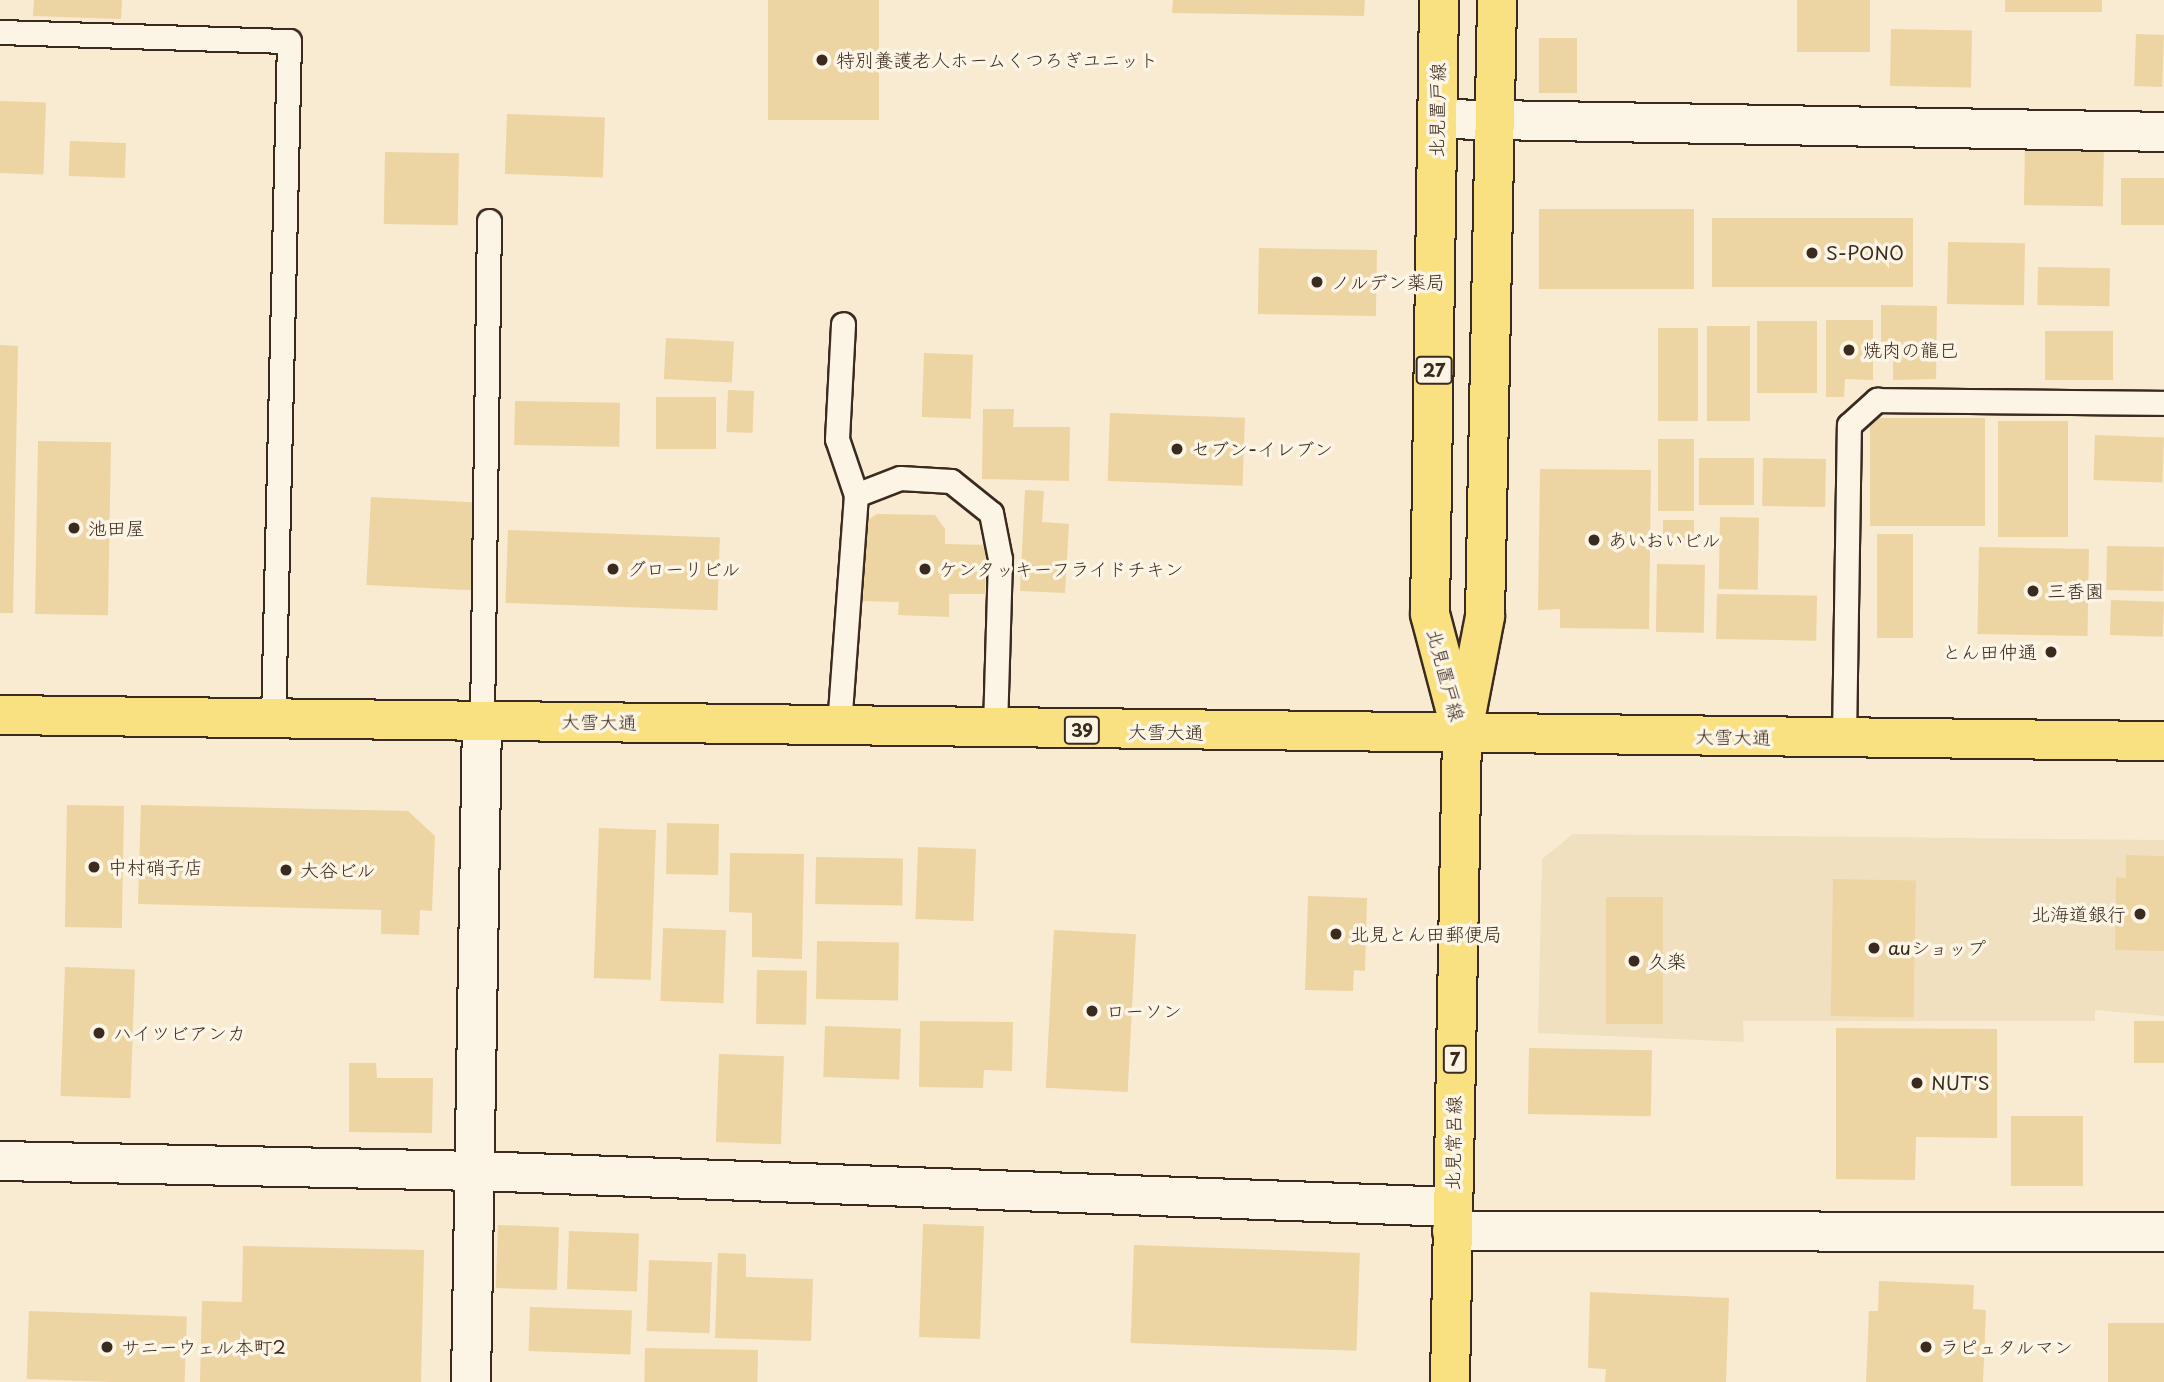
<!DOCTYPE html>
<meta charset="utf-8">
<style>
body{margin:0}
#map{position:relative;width:2164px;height:1382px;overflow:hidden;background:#f8ebd1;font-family:"Playpen Sans","Klee One",sans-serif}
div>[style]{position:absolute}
.built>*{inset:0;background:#f1e0c0}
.building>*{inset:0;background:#edd4a3;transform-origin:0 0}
.roads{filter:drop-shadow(2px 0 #3b2a1e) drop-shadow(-2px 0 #3b2a1e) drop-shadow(0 2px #3b2a1e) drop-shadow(0 -2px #3b2a1e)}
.lane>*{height:23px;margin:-11.5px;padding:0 11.5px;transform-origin:11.5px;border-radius:11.5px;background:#fcf5e5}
.street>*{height:38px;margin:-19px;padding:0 19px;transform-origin:19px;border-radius:19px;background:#fcf5e5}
.primary>*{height:38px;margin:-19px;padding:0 19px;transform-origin:19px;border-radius:19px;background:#f9e181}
.highway>*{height:38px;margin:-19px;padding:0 19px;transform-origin:19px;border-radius:19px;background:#f9e181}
.dots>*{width:19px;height:19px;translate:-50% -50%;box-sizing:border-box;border:4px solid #fcf5e5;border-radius:50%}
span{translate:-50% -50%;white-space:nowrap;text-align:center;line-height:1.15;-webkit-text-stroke:7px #fcf5e5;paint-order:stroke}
.shield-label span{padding:2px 5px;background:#fcf5e5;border:2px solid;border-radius:5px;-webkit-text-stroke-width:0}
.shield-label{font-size:18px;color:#3b2a1e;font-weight:700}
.poi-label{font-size:19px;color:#3b2a1e}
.left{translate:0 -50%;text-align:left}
.right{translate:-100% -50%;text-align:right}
.street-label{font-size:19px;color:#3b2a1e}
</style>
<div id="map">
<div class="built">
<div style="clip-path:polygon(1573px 834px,2164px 840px,2164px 1016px,2095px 1010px,2095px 1021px,1743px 1021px,1744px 1042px,1538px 1033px,1542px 859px)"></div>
</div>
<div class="building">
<div style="clip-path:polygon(34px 0,122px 0,121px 19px,33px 16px)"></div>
<div style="left:768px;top:0;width:111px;height:120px"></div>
<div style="clip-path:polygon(1173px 0,1365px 0,1364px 16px,1172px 13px)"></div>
<div style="left:1797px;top:0;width:73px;height:52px"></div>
<div style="left:2005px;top:0;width:97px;height:12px"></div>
<div style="left:1891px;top:29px;width:81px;height:57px;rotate:1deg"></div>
<div style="left:2136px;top:34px;width:28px;height:52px;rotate:2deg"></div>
<div style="left:1577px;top:38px;width:55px;height:38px;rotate:90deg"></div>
<div style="left:0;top:101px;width:46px;height:72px;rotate:2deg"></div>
<div style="left:507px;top:114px;width:98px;height:60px;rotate:2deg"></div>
<div style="left:70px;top:141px;width:56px;height:35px;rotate:2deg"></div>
<div style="left:2025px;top:143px;width:79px;height:62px;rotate:1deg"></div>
<div style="left:385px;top:152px;width:74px;height:72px;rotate:1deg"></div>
<div style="left:2121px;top:178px;width:43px;height:47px"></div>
<div style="left:1539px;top:209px;width:155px;height:80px"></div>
<div style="left:1712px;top:218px;width:201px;height:69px"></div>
<div style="left:1948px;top:242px;width:77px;height:62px;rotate:1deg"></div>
<div style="left:1259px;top:248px;width:118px;height:66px;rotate:1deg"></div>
<div style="left:2038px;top:267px;width:72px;height:38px;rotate:1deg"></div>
<div style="clip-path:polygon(1881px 305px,1937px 306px,1936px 379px,1893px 380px,1893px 345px,1881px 346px)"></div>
<div style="clip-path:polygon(1826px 320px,1873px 320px,1873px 380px,1845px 379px,1844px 397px,1826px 397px)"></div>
<div style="left:1757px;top:321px;width:60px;height:72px"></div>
<div style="left:1707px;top:326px;width:43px;height:95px"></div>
<div style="left:1658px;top:328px;width:40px;height:93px"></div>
<div style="left:2045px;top:331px;width:68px;height:49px"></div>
<div style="left:666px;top:338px;width:68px;height:41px;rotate:3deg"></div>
<div style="clip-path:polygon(0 345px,18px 346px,13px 613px,0 613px)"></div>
<div style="left:924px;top:353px;width:49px;height:64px;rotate:2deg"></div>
<div style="left:728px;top:390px;width:26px;height:42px;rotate:2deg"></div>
<div style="left:656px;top:397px;width:60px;height:52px"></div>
<div style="left:515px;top:401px;width:105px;height:44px;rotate:1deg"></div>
<div style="clip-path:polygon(983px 409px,1014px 409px,1013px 427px,1070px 427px,1069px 481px,982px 479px)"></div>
<div style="left:1110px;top:413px;width:135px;height:68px;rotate:2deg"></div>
<div style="left:1870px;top:418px;width:115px;height:108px"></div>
<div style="left:1998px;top:421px;width:70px;height:116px"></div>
<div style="left:2095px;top:435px;width:69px;height:45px;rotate:2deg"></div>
<div style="left:1658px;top:439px;width:36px;height:72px"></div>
<div style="left:38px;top:441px;width:73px;height:173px;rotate:1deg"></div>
<div style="left:1699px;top:458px;width:55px;height:47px"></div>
<div style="left:1763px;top:458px;width:63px;height:48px;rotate:1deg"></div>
<div style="clip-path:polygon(1540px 469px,1651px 470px,1649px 629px,1560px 628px,1560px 609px,1538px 610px)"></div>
<div style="clip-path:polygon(1025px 490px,1044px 491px,1042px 522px,1069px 524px,1065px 593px,1020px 591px)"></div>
<div style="left:371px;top:497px;width:105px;height:88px;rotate:3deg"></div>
<div style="clip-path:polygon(877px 514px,935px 515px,945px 529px,945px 544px,986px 545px,985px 594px,949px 594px,949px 617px,898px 615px,899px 602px,863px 601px,865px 522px)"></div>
<div style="left:1720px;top:517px;width:39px;height:72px;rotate:1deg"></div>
<div style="left:1663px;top:520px;width:31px;height:25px"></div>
<div style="left:508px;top:530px;width:212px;height:73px;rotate:2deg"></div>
<div style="left:1877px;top:534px;width:36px;height:104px"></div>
<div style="left:2107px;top:546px;width:57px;height:44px;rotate:1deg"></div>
<div style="left:1979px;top:547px;width:110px;height:87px;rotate:1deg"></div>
<div style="left:1657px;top:564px;width:48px;height:68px;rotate:1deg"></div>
<div style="left:1717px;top:594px;width:100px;height:45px;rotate:1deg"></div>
<div style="left:2111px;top:600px;width:53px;height:35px;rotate:2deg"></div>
<div style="left:67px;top:805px;width:57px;height:122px;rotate:1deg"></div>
<div style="clip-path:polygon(141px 805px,408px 811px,435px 836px,432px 911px,420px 910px,419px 935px,381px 934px,381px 910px,138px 904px)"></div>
<div style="left:667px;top:823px;width:52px;height:51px;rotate:1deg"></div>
<div style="left:599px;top:828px;width:57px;height:150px;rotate:2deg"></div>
<div style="left:918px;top:847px;width:58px;height:72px;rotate:2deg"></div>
<div style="clip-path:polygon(730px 853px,804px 854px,802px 959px,752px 957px,752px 913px,729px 912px)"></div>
<div style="clip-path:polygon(2126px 855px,2164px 856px,2164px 951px,2115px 950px,2116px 877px,2126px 878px)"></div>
<div style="left:816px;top:857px;width:87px;height:47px;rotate:1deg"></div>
<div style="left:1833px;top:879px;width:83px;height:137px;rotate:1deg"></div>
<div style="clip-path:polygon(1308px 896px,1367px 898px,1365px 971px,1354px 970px,1353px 991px,1305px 990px)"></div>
<div style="left:1606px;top:897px;width:57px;height:127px"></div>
<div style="left:663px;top:928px;width:63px;height:73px;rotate:2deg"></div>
<div style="left:1054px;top:930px;width:82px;height:158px;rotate:3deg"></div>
<div style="left:817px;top:941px;width:82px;height:58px;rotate:1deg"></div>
<div style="left:65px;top:967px;width:70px;height:129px;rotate:2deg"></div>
<div style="left:757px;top:970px;width:50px;height:54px;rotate:1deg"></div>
<div style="clip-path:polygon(920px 1021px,1013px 1022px,1012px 1071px,984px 1070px,983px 1088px,919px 1087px)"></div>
<div style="left:2134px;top:1021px;width:30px;height:42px"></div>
<div style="left:825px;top:1026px;width:76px;height:51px;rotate:2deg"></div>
<div style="clip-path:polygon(1836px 1028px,1997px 1029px,1997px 1138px,1916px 1137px,1915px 1180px,1836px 1179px)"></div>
<div style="left:1529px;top:1048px;width:123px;height:66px;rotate:1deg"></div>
<div style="left:719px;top:1054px;width:65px;height:88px;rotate:2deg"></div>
<div style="clip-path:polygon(349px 1063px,376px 1063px,377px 1078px,433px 1078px,432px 1133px,349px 1132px)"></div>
<div style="left:2083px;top:1116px;width:70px;height:72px;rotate:90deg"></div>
<div style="left:923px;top:1224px;width:61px;height:113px;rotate:2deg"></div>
<div style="left:498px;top:1225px;width:61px;height:63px;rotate:2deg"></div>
<div style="left:569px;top:1231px;width:70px;height:58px;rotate:2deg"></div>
<div style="left:1134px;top:1245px;width:226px;height:98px;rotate:2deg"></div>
<div style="clip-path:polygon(243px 1246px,424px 1250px,421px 1382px,200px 1382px,202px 1301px,242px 1302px)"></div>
<div style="clip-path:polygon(718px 1253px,746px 1254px,746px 1277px,813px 1279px,811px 1341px,715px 1338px)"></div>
<div style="left:649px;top:1260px;width:63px;height:71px;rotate:2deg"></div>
<div style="clip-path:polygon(1879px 1281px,1974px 1285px,1973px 1309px,1986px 1310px,1983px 1382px,1866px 1382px,1869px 1311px,1878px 1311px)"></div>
<div style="clip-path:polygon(1590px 1292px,1729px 1298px,1726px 1382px,1605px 1382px,1606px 1369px,1588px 1368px)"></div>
<div style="left:530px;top:1307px;width:102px;height:44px;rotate:2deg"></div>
<div style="left:29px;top:1311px;width:158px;height:68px;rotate:2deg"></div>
<div style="left:2108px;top:1323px;width:56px;height:59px"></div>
<div style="left:645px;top:1348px;width:113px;height:34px;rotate:1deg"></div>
</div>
<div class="roads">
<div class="lane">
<div style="left:0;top:32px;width:289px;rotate:1.8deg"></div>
<div style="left:289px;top:41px;width:678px;rotate:91.35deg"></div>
<div style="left:856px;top:495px;width:47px;rotate:-21.1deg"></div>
<div style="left:900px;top:478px;width:51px;rotate:3.4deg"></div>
<div style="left:951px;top:481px;width:51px;rotate:38.7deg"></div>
<div style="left:991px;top:513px;width:47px;rotate:78.9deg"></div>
<div style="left:1000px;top:559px;width:170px;rotate:91.7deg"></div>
<div style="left:482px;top:720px;width:499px;rotate:-89.2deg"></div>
<div style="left:839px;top:726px;width:232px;rotate:-85.8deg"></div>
<div style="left:856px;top:495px;width:59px;rotate:-108.7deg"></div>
<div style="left:837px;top:439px;width:115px;rotate:-87deg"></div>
<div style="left:1844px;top:738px;width:313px;rotate:-89.1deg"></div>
<div style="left:1849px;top:425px;width:38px;rotate:-42deg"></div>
<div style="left:1877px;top:400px;width:287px;rotate:0.6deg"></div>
</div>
<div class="street">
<div style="left:1437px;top:119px;width:727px;rotate:1.02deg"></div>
<div style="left:0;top:1161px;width:476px;rotate:1.2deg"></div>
<div style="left:476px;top:1171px;width:977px;rotate:2.11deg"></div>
<div style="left:1452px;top:1231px;width:712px;rotate:0.08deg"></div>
<div style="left:471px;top:1382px;width:662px;rotate:-89.05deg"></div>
</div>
<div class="primary">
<div style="left:1439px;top:0;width:614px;rotate:90.84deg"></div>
<div style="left:1430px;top:614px;width:114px;rotate:75.2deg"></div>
<div style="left:1450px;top:1382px;width:646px;rotate:-88.94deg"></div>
<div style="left:1462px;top:736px;width:122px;rotate:-79.1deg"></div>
<div style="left:1485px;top:616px;width:616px;rotate:-88.88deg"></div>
</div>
<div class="highway">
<div style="left:0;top:715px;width:2164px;rotate:0.69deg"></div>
</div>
</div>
<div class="dots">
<div style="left:822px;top:60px;background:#3b2a1e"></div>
<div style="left:1812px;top:253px;background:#3b2a1e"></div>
<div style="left:1317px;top:282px;background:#3b2a1e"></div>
<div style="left:1849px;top:350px;background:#3b2a1e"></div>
<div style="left:1177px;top:449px;background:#3b2a1e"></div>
<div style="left:74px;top:528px;background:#3b2a1e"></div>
<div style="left:1594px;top:540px;background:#3b2a1e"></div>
<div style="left:613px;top:569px;background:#3b2a1e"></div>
<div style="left:925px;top:569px;background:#3b2a1e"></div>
<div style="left:2033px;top:591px;background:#3b2a1e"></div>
<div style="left:2051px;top:652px;background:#3b2a1e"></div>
<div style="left:94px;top:867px;background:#3b2a1e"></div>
<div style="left:286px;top:870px;background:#3b2a1e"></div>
<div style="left:2140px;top:914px;background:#3b2a1e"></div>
<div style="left:1336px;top:934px;background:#3b2a1e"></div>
<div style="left:1874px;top:948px;background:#3b2a1e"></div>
<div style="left:1634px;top:961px;background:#3b2a1e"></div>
<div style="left:1092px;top:1011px;background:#3b2a1e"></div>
<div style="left:99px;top:1033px;background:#3b2a1e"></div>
<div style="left:1917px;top:1083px;background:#3b2a1e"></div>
<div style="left:107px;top:1347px;background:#3b2a1e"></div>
<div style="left:1926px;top:1347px;background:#3b2a1e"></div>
</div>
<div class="shield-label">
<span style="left:1434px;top:370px">27</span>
<span style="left:1082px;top:730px">39</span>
<span style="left:1455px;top:1059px">7</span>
</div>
<div class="poi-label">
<span class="left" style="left:836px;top:60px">特別養護老人ホームくつろぎユニット</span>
<span class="left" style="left:1826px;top:253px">S-PONO</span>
<span class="left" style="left:1331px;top:282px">ノルデン薬局</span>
<span class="left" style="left:1863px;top:350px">焼肉の龍巳</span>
<span class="left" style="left:1191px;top:449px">セブン-イレブン</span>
<span class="left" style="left:88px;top:528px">池田屋</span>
<span class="left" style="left:1608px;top:540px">あいおいビル</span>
<span class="left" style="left:627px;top:569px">グローリビル</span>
<span class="left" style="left:939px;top:569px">ケンタッキーフライドチキン</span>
<span class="left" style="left:2047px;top:591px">三香園</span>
<span class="right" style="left:2037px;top:652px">とん田仲通</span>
<span class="left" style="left:108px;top:867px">中村硝子店</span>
<span class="left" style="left:300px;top:870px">大谷ビル</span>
<span class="right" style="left:2126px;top:914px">北海道銀行</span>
<span class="left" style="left:1350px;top:934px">北見とん田郵便局</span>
<span class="left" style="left:1888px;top:948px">auショップ</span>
<span class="left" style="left:1648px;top:961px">久楽</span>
<span class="left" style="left:1106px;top:1011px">ローソン</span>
<span class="left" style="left:113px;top:1033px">ハイツビアンカ</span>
<span class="left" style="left:1931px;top:1083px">NUT'S</span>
<span class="left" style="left:121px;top:1347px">サニーウェル本町2</span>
<span class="left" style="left:1940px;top:1347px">ラピュタルマン</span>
</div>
<div class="street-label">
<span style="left:1437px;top:110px;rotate:-89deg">北見置戸線</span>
<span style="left:1446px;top:675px;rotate:75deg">北見置戸線</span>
<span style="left:599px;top:722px;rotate:1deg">大雪大通</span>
<span style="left:1166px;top:732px;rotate:1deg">大雪大通</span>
<span style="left:1733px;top:737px;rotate:1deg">大雪大通</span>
<span style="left:1453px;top:1143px;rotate:-89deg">北見常呂線</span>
</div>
</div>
